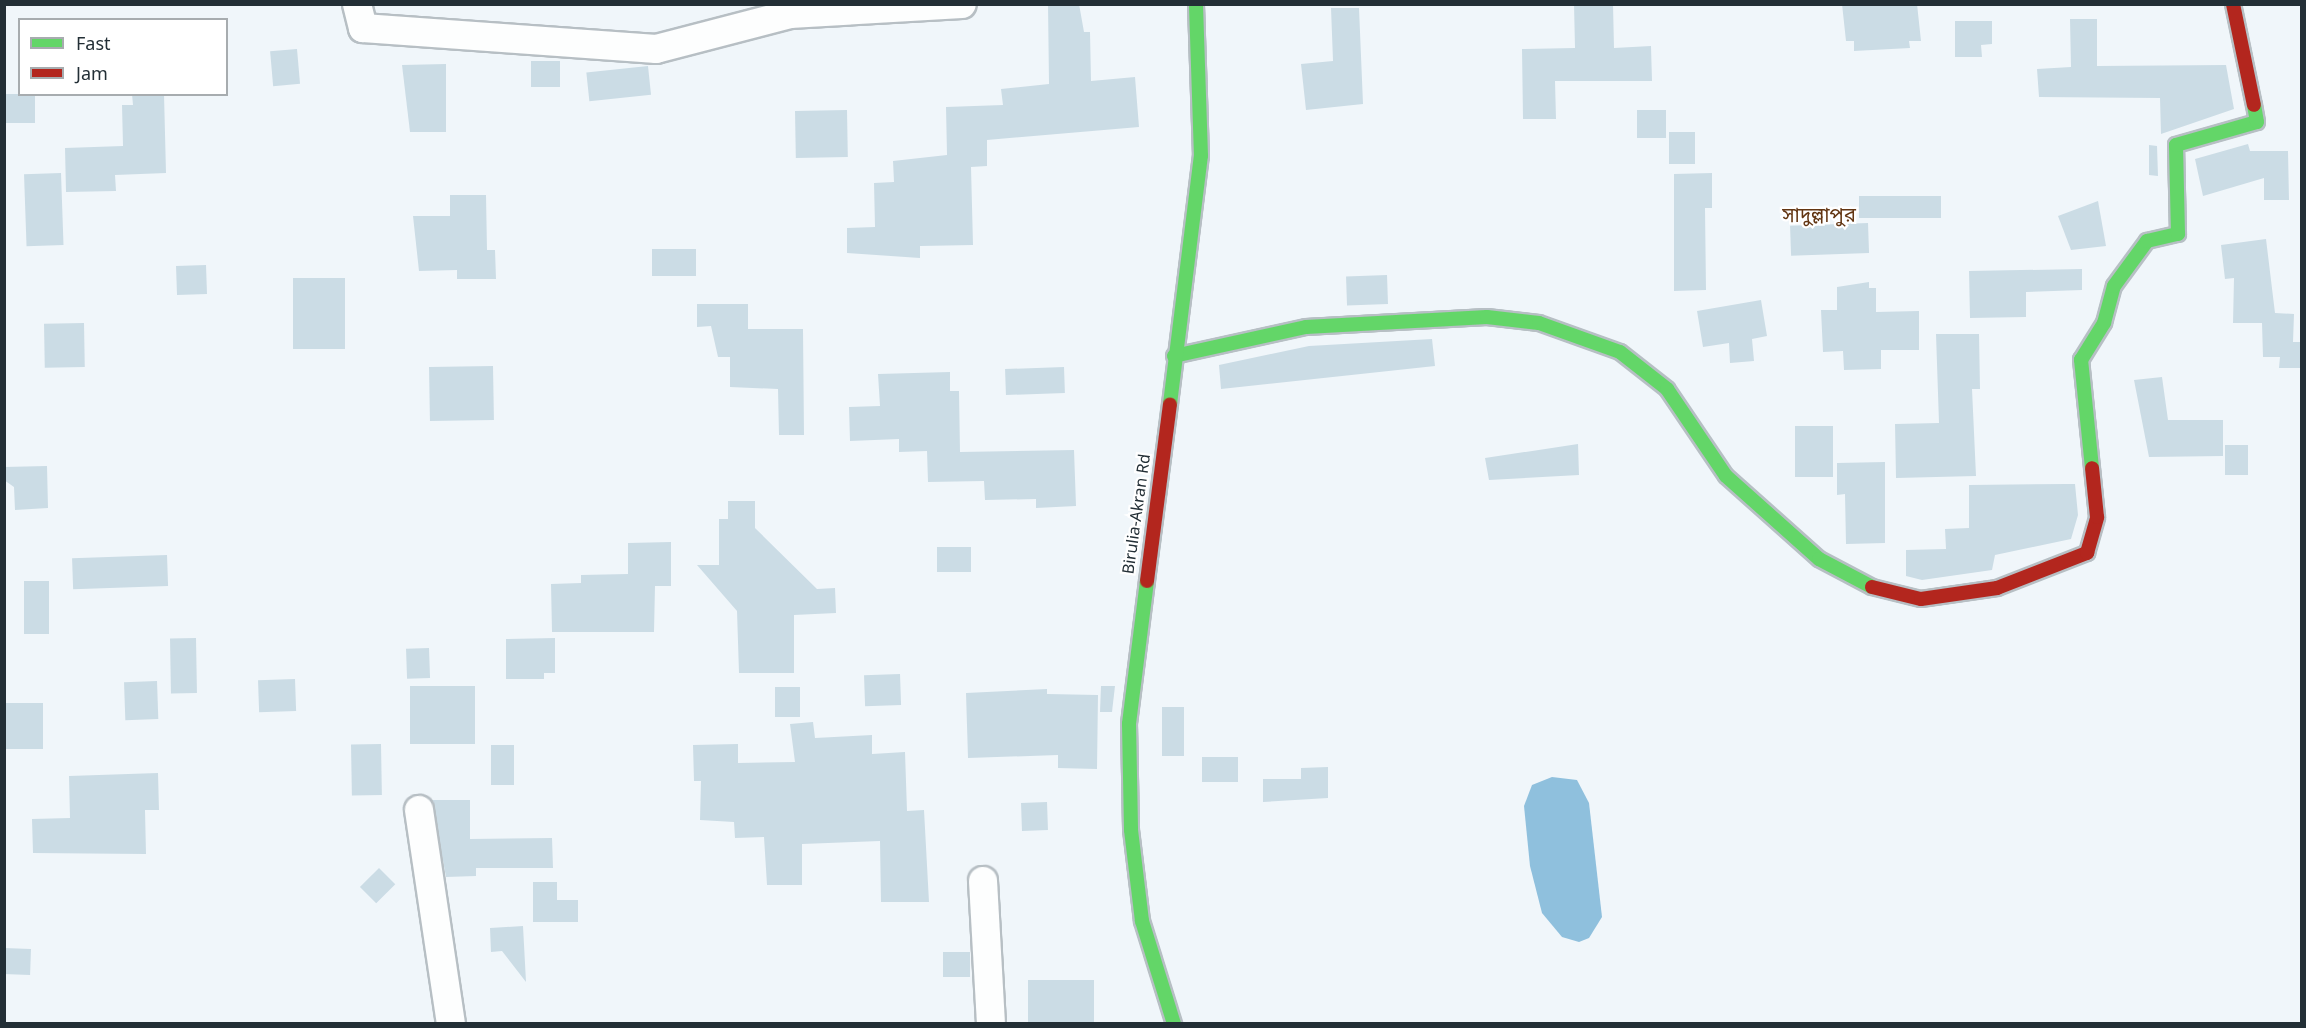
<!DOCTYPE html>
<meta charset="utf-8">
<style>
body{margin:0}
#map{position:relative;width:2306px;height:1028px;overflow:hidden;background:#f0f6fa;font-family:"Noto Sans","Noto Sans Bengali",sans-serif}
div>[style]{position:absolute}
.water>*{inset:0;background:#8fc0dd}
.building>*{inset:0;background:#cbdce5;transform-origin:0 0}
.roads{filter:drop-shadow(2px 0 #b7bfc4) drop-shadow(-2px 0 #b7bfc4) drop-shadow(0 2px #b7bfc4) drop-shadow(0 -2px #b7bfc4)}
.street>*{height:28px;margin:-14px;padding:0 14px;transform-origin:14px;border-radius:14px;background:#fdfefe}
.fast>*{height:14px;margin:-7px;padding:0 7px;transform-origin:7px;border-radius:7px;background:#63d668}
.jam>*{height:14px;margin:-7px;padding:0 7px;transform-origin:7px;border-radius:7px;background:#b3261e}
span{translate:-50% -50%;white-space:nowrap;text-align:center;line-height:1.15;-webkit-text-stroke:4.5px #fff;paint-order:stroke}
.street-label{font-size:16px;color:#232f36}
.quarter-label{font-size:20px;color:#623512}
.frame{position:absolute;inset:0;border:6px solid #232f36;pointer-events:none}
.legend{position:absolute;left:18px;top:18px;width:210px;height:78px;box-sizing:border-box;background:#fff;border:2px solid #a7acaf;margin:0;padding:8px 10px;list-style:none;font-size:18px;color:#232f36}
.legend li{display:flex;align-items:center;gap:12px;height:30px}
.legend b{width:30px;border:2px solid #a7acaf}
</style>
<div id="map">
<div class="water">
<div style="clip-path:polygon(1552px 777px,1577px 780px,1589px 803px,1602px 917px,1589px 938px,1579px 942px,1562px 937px,1542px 913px,1530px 866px,1524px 806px,1532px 785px)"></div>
</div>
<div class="building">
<div style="clip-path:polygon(1048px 4px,1079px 4px,1084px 32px,1090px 32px,1091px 81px,1135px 77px,1139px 127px,987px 140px,987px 166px,971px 167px,973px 245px,920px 246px,920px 258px,847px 253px,847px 228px,875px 227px,874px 183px,894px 182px,893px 161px,947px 155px,946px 107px,1003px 105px,1001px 89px,1049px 84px)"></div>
<div style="clip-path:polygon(1574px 4px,1613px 4px,1614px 48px,1651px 46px,1652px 81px,1555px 81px,1556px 119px,1523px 119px,1522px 49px,1575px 48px)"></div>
<div style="clip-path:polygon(1842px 4px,1917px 4px,1921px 41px,1909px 41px,1910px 48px,1854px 51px,1854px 41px,1846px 41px)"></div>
<div style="clip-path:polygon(1331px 8px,1359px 8px,1363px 104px,1306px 110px,1301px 64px,1333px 61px)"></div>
<div style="clip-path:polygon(2070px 19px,2097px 19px,2097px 66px,2226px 65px,2234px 109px,2161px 134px,2160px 98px,2039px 97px,2037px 69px,2071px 67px)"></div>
<div style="clip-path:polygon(1955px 21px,1992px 21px,1992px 44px,1981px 45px,1982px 57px,1955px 57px)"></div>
<div style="left:297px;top:49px;width:35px;height:27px;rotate:85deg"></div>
<div style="left:560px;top:61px;width:26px;height:29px;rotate:90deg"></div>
<div style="clip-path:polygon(446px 64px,446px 132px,410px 132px,402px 65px)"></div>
<div style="left:648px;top:66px;width:29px;height:62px;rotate:84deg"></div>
<div style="left:4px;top:94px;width:31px;height:29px"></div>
<div style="clip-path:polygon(132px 94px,164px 94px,166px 173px,115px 175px,116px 191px,66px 192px,65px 148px,123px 146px,122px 105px,133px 105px)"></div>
<div style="left:847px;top:110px;width:47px;height:52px;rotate:89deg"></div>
<div style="left:1666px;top:110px;width:28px;height:29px;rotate:90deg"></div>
<div style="left:1669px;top:132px;width:26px;height:32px"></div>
<div style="clip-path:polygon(2248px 144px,2250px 151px,2288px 151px,2289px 200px,2264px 200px,2264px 178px,2203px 196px,2195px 159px)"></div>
<div style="clip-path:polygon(2149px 145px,2157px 146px,2158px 176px,2149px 175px)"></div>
<div style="left:61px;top:173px;width:72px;height:37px;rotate:88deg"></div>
<div style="clip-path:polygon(1712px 173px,1712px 208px,1705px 208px,1706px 290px,1674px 291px,1674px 174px)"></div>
<div style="clip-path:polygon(450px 195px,486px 195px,487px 250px,495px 250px,496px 279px,457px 279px,457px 270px,419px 271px,413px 216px,450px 216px)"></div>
<div style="left:1859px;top:196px;width:82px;height:22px"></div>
<div style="clip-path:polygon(2098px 201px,2106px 246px,2071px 250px,2058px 216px)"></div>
<div style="left:1868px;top:223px;width:30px;height:78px;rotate:88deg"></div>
<div style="clip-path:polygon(2266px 239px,2275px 313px,2294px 314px,2293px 342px,2301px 342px,2301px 368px,2279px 368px,2280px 357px,2263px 357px,2262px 323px,2233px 323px,2234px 278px,2225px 279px,2221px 245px)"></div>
<div style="left:696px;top:249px;width:27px;height:44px;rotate:90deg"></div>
<div style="left:206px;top:265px;width:29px;height:30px;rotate:88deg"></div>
<div style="clip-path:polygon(2082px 269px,2082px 290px,2026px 292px,2026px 317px,1970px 318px,1969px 271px)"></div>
<div style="left:1387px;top:275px;width:29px;height:41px;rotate:88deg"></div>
<div style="left:345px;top:278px;width:71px;height:52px;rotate:90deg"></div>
<div style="clip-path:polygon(1869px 282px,1869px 288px,1876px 288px,1876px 312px,1919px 311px,1919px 350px,1881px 350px,1881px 369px,1844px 370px,1843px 351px,1823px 352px,1821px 310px,1837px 310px,1837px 287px)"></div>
<div style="clip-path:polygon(1761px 300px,1767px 336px,1752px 339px,1754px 361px,1730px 363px,1729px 343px,1703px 347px,1697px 311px)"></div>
<div style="clip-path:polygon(697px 304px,748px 304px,748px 329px,803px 329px,804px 435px,779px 435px,778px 389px,730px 387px,730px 357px,718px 357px,711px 326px,697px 327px)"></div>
<div style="left:84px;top:323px;width:44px;height:40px;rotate:89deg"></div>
<div style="clip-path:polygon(1936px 334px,1979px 334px,1980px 389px,1972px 389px,1976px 476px,1896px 478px,1895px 424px,1939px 423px)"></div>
<div style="clip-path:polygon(1432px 339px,1435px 366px,1221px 389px,1219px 365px,1309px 346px)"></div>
<div style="left:493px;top:366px;width:54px;height:64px;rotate:89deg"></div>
<div style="left:1064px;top:367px;width:26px;height:59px;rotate:88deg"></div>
<div style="clip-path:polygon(950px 372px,950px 391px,959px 391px,960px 452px,1074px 450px,1076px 506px,1036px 508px,1036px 499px,985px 500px,984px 481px,928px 482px,927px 451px,899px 452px,899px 439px,850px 441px,849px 407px,880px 406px,878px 374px)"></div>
<div style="clip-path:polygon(2162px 377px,2168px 420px,2223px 420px,2223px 456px,2149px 457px,2134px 380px)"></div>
<div style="left:1795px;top:426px;width:38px;height:51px"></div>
<div style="clip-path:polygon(1578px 444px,1579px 475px,1489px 480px,1485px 458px)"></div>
<div style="left:2225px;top:445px;width:23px;height:30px"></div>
<div style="clip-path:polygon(1885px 462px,1885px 543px,1846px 544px,1845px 494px,1837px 495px,1837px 463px)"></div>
<div style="clip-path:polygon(47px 466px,48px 508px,15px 510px,14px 487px,4px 480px,4px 467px)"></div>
<div style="clip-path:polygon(2067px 484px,2075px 484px,2078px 515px,2071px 539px,1995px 555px,1992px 570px,1922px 580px,1906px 576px,1906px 550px,1946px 549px,1945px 529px,1969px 528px,1969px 485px)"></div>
<div style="clip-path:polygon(728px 501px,755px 501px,755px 528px,817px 589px,835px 588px,836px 613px,794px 615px,794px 673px,739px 673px,737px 611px,697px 565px,719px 565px,719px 519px,728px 519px)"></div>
<div style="clip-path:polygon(671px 542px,671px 586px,655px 586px,654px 632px,552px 632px,551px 584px,581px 583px,581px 575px,628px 574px,628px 543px)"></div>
<div style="left:971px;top:547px;width:25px;height:34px;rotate:90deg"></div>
<div style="left:167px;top:555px;width:31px;height:95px;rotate:88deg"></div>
<div style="left:24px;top:581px;width:25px;height:53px"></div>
<div style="left:196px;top:638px;width:55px;height:26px;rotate:89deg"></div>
<div style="clip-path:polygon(555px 638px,555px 673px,544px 673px,544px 679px,506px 679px,506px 639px)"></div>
<div style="left:429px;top:648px;width:30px;height:23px;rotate:88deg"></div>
<div style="left:900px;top:674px;width:31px;height:36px;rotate:88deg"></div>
<div style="left:295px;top:679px;width:32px;height:37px;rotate:88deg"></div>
<div style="left:157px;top:681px;width:38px;height:33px;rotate:88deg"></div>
<div style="left:475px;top:686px;width:58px;height:65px;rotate:90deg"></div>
<div style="clip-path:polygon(1101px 686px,1115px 686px,1112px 712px,1100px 712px)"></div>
<div style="left:775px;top:687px;width:25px;height:30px"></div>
<div style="clip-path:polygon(1047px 689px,1047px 694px,1098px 695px,1097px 769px,1058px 768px,1058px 755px,968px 758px,966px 693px)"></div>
<div style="left:43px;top:703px;width:46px;height:39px;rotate:90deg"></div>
<div style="left:1162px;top:707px;width:22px;height:49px"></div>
<div style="clip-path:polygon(813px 722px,815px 738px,872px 735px,872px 754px,905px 752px,907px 811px,924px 810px,929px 902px,881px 902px,880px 841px,802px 844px,802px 885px,767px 885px,764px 837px,735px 838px,734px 822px,700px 820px,701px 781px,694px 781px,693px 745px,738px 744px,738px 763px,795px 762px,790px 724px)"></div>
<div style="left:381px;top:744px;width:51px;height:30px;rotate:89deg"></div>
<div style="left:514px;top:745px;width:40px;height:23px;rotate:90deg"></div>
<div style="left:1202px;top:757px;width:36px;height:25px"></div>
<div style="clip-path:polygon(1328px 767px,1328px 798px,1263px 802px,1263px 779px,1301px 779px,1301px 768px)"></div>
<div style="clip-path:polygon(158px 773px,159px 810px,145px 810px,146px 854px,33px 853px,32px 819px,70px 818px,69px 776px)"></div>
<div style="clip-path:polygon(432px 800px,470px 800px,470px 839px,552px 838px,553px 868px,476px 868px,476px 876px,446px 877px)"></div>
<div style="left:1047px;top:802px;width:28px;height:26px;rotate:88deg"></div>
<div style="left:379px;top:868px;width:23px;height:27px;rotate:45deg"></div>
<div style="clip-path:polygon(533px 882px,557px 882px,557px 900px,578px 900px,578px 922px,533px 922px)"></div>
<div style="clip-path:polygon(523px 926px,526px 982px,502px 951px,491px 952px,490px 928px)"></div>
<div style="left:4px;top:948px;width:27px;height:26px;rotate:2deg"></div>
<div style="left:943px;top:952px;width:27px;height:25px"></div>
<div style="left:1028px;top:980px;width:66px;height:43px"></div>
</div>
<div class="roads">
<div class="street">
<div style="left:357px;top:4px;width:25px;rotate:76deg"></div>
<div style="left:363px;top:28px;width:294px;rotate:4.1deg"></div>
<div style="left:656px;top:49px;width:138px;rotate:-14.6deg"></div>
<div style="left:790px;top:14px;width:172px;rotate:-3.3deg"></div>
<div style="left:419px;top:810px;width:216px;rotate:81.5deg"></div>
<div style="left:983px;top:881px;width:143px;rotate:86.8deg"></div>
</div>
<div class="fast">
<div style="left:1174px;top:356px;width:135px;rotate:-12.4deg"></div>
<div style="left:1306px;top:327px;width:181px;rotate:-3.2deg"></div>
<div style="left:1487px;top:317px;width:52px;rotate:6.6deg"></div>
<div style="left:1539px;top:323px;width:86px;rotate:19.7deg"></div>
<div style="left:1620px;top:352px;width:60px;rotate:38.2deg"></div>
<div style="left:1667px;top:389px;width:105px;rotate:55.9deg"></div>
<div style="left:1726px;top:476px;width:125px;rotate:41.7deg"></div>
<div style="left:1819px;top:559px;width:60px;rotate:27.8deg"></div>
<div style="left:1170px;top:404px;width:250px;rotate:-82.9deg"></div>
<div style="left:1201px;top:156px;width:152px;rotate:-91.9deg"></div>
<div style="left:2092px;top:468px;width:109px;rotate:-95.8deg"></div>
<div style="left:2081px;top:360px;width:44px;rotate:-58.1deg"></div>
<div style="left:2104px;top:323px;width:38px;rotate:-75deg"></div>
<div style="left:2114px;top:286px;width:56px;rotate:-53.7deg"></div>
<div style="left:2147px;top:241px;width:32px;rotate:-13deg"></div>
<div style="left:2178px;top:234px;width:89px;rotate:-91.3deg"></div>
<div style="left:2176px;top:145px;width:84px;rotate:-15.9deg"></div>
<div style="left:2257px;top:122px;width:17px;rotate:-100deg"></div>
<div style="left:1147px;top:581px;width:144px;rotate:97.2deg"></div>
<div style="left:1129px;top:724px;width:106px;rotate:88.9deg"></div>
<div style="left:1131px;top:830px;width:92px;rotate:83.1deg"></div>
<div style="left:1142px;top:921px;width:108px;rotate:72.7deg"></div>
</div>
<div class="jam">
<div style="left:2233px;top:4px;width:103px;rotate:78.3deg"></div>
<div style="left:1147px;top:581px;width:178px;rotate:-82.6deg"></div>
<div style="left:1872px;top:587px;width:50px;rotate:13.8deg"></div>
<div style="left:1921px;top:599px;width:77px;rotate:-8.2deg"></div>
<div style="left:1997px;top:588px;width:97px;rotate:-21.3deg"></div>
<div style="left:2087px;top:553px;width:37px;rotate:-74deg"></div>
<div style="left:2097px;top:517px;width:49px;rotate:-95.8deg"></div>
</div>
</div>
<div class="street-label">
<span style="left:1136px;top:514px;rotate:-82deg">Birulia-Akran Rd</span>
</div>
<div class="quarter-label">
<span style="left:1819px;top:214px">সাদুল্লাপুর</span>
</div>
<div class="frame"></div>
<ul class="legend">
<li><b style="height:8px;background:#63d668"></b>Fast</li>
<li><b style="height:8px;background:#b3261e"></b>Jam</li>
</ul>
</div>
